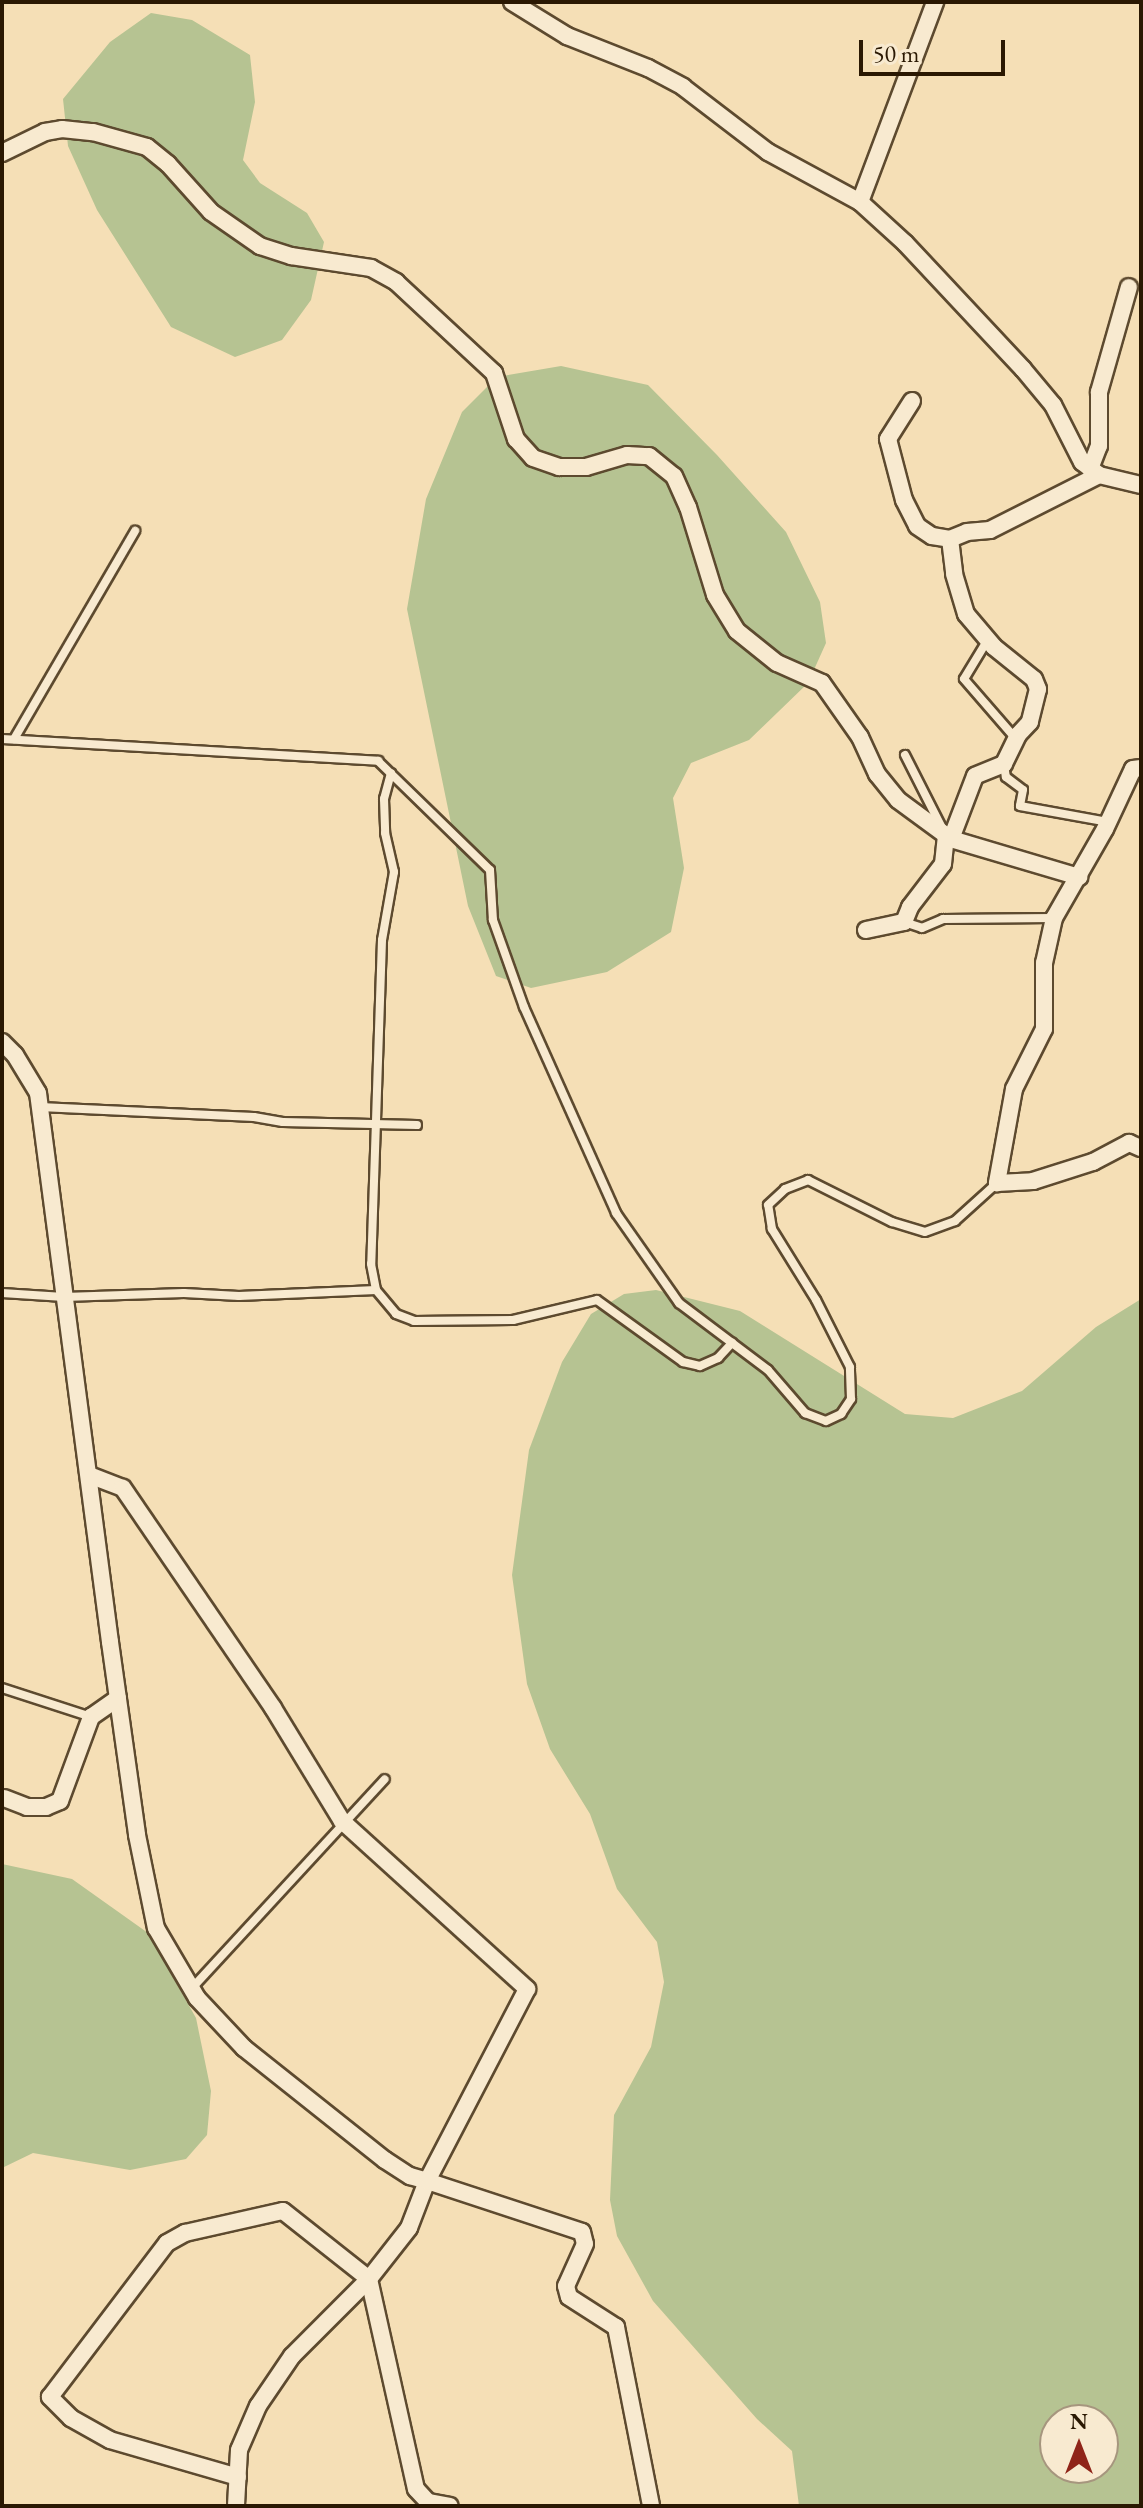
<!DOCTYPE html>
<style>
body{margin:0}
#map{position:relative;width:1143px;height:2508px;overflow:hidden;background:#f5dfb6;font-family:"EB Garamond",serif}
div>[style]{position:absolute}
.green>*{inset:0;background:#b6c392}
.roads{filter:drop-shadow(2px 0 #5d4a2f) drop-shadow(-2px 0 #5d4a2f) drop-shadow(0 2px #5d4a2f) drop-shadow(0 -2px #5d4a2f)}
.lane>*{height:8px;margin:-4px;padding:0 4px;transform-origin:4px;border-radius:4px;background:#f8ead0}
.street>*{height:16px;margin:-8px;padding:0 8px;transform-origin:8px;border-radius:8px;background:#f8ead0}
span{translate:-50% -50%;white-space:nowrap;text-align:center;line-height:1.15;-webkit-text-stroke:8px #f8ead0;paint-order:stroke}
.frame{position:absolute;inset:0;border:4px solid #2a1802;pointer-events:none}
.north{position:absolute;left:1039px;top:2404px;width:80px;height:80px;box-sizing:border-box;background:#f8ead0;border:2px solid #a6967e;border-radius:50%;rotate:0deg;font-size:22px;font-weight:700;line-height:32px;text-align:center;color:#2a1802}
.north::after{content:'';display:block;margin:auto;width:28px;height:36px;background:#8f2418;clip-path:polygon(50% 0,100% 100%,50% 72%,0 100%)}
.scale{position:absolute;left:859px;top:40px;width:146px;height:36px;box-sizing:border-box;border:4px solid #2a1802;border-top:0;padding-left:10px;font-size:24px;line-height:28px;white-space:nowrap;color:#2a1802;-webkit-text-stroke:6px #f8ead0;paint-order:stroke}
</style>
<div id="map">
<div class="green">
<div style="clip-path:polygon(151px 13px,192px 20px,250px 55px,255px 102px,243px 160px,260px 183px,307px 213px,324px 242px,311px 300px,282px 340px,235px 357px,171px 327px,97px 210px,68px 146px,63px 99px,110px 42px)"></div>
<div style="clip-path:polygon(561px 366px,648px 385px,717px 455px,786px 532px,820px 602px,826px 643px,808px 683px,749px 740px,691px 763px,673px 798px,684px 868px,671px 932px,607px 972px,531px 988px,496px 976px,468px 906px,407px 609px,426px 499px,462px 412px,497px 377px)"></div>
<div style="clip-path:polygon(evenodd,656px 1290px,740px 1311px,905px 1414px,953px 1418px,1022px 1391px,1096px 1327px,1141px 1299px,1141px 2506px,799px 2506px,792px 2451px,757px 2419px,653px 2301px,617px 2236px,610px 2200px,614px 2115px,651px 2047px,664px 1982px,657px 1942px,617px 1889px,590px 1814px,550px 1749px,527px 1684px,512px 1575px,529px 1450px,562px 1362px,591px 1314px,624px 1294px,656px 1290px,1055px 2420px,1103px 2420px,1103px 2468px,1055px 2468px,1055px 2420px)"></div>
<div style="clip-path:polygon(2px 1864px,72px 1879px,148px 1933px,196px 2018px,211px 2091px,207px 2135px,186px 2159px,130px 2170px,33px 2153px,2px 2168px)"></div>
</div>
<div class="roads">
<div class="lane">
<div style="left:987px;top:641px;width:44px;rotate:121.2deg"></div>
<div style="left:964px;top:679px;width:79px;rotate:49.1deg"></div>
<div style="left:2px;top:739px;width:377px;rotate:3.3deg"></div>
<div style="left:378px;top:761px;width:156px;rotate:44.2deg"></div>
<div style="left:490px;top:870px;width:50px;rotate:86.6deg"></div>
<div style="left:493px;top:920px;width:92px;rotate:70.4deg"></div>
<div style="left:524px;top:1007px;width:226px;rotate:65.9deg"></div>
<div style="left:616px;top:1213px;width:110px;rotate:55deg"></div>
<div style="left:679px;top:1303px;width:111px;rotate:37deg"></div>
<div style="left:768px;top:1370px;width:57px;rotate:49.3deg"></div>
<div style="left:805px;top:1413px;width:22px;rotate:21deg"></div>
<div style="left:826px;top:1421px;width:17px;rotate:-25deg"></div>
<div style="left:841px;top:1414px;width:18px;rotate:-56deg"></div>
<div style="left:851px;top:1399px;width:32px;rotate:-92deg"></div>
<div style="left:850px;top:1367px;width:75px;rotate:-116.9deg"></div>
<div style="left:816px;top:1300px;width:84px;rotate:-121.8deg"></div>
<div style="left:772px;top:1229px;width:24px;rotate:-99deg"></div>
<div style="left:768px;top:1205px;width:23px;rotate:-43deg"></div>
<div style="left:785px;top:1189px;width:25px;rotate:-21deg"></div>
<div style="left:808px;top:1180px;width:94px;rotate:26.6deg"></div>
<div style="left:892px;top:1222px;width:34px;rotate:17deg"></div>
<div style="left:925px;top:1232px;width:32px;rotate:-20deg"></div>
<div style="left:955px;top:1221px;width:57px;rotate:-42.1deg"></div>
<div style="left:14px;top:739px;width:241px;rotate:-59.8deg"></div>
<div style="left:905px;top:755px;width:82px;rotate:63.1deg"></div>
<div style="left:1004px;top:765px;width:12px;rotate:81deg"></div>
<div style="left:1006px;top:777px;width:21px;rotate:37deg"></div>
<div style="left:1023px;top:790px;width:16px;rotate:101deg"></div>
<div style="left:1020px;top:806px;width:89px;rotate:10.3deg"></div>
<div style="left:391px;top:773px;width:27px;rotate:105deg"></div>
<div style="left:384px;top:799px;width:34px;rotate:88deg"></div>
<div style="left:385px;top:833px;width:40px;rotate:77deg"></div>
<div style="left:394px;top:872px;width:69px;rotate:100deg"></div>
<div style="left:382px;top:940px;width:324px;rotate:91.9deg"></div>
<div style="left:371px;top:1264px;width:26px;rotate:79deg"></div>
<div style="left:376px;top:1290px;width:31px;rotate:50deg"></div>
<div style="left:396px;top:1314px;width:19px;rotate:21deg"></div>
<div style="left:414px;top:1321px;width:99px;rotate:-0.6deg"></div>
<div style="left:513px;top:1320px;width:86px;rotate:-13.4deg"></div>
<div style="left:597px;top:1300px;width:106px;rotate:35.8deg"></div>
<div style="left:683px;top:1362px;width:17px;rotate:13deg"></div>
<div style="left:700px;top:1366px;width:20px;rotate:-24deg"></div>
<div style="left:718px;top:1358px;width:21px;rotate:-47deg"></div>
<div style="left:904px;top:922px;width:19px;rotate:18deg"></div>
<div style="left:922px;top:928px;width:23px;rotate:-23deg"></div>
<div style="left:943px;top:919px;width:110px;rotate:-0.5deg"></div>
<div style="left:40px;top:1107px;width:214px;rotate:2.7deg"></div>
<div style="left:254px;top:1117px;width:29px;rotate:10deg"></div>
<div style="left:283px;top:1122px;width:134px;rotate:1.3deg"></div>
<div style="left:2px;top:1293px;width:62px;rotate:3.7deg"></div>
<div style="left:64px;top:1297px;width:120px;rotate:-1.9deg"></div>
<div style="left:184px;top:1293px;width:55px;rotate:3.1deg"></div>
<div style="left:239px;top:1296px;width:137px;rotate:-2.5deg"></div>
<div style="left:2px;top:1688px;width:94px;rotate:18deg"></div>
<div style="left:192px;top:1988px;width:284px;rotate:-47.3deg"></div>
</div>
<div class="street">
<div style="left:512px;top:2px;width:65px;rotate:31.7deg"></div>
<div style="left:567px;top:36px;width:87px;rotate:21.6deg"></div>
<div style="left:648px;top:68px;width:40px;rotate:28deg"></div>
<div style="left:683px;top:87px;width:107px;rotate:37.4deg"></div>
<div style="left:768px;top:152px;width:105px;rotate:28.5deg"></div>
<div style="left:860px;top:202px;width:61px;rotate:42.3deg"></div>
<div style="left:905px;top:243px;width:173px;rotate:46.9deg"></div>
<div style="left:1023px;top:369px;width:47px;rotate:50.2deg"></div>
<div style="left:1053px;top:405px;width:64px;rotate:63deg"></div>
<div style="left:1082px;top:462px;width:21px;rotate:37deg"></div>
<div style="left:1099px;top:475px;width:43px;rotate:13.4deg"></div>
<div style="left:2px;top:153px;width:48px;rotate:-26deg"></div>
<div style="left:45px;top:132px;width:17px;rotate:-10deg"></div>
<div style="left:62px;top:129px;width:31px;rotate:6deg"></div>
<div style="left:93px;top:132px;width:56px;rotate:15.5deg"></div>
<div style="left:147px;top:147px;width:27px;rotate:39deg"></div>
<div style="left:168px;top:164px;width:64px;rotate:48.1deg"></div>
<div style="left:211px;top:212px;width:60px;rotate:34.8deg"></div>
<div style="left:260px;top:246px;width:33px;rotate:18deg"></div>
<div style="left:291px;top:256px;width:81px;rotate:8.5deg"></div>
<div style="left:371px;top:268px;width:29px;rotate:29deg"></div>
<div style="left:396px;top:282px;width:134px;rotate:42.9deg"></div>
<div style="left:494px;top:373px;width:70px;rotate:71.6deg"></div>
<div style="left:516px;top:439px;width:25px;rotate:48deg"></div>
<div style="left:533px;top:458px;width:28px;rotate:19deg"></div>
<div style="left:559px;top:467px;width:27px"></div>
<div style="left:586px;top:467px;width:43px;rotate:-16.3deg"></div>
<div style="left:627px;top:455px;width:22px;rotate:3deg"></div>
<div style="left:649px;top:456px;width:32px;rotate:39deg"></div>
<div style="left:674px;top:476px;width:34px;rotate:66deg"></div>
<div style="left:688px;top:507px;width:92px;rotate:72.9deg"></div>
<div style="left:715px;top:595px;width:42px;rotate:58.6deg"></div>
<div style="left:737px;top:631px;width:51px;rotate:38.7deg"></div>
<div style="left:777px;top:663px;width:49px;rotate:24deg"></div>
<div style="left:822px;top:683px;width:66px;rotate:54.9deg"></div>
<div style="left:860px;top:737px;width:41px;rotate:65.3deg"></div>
<div style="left:877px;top:774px;width:33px;rotate:51deg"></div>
<div style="left:898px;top:800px;width:66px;rotate:36.3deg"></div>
<div style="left:951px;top:839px;width:134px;rotate:16.5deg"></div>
<div style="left:860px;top:202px;width:214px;rotate:-69.4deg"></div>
<div style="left:912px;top:401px;width:45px;rotate:122.3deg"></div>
<div style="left:888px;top:439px;width:63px;rotate:75.3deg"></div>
<div style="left:904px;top:500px;width:29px;rotate:63deg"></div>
<div style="left:917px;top:526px;width:18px;rotate:34deg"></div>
<div style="left:932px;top:536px;width:18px;rotate:9deg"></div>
<div style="left:950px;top:539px;width:18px;rotate:-22deg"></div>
<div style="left:967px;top:532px;width:23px;rotate:-5deg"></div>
<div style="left:990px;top:530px;width:122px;rotate:-26.8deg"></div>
<div style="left:1090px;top:469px;width:25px;rotate:-69deg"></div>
<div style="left:1099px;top:446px;width:54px;rotate:-90deg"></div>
<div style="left:1099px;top:392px;width:109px;rotate:-74.1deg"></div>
<div style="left:950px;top:539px;width:35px;rotate:83deg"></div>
<div style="left:954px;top:574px;width:42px;rotate:73.3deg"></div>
<div style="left:966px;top:614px;width:43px;rotate:49.7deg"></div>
<div style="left:994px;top:647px;width:51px;rotate:38.7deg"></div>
<div style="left:1034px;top:679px;width:11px;rotate:68deg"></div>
<div style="left:1038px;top:689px;width:34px;rotate:104deg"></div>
<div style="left:1030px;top:722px;width:18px;rotate:133deg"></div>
<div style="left:1018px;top:735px;width:32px;rotate:116deg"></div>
<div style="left:1004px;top:764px;width:31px;rotate:158deg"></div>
<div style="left:975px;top:776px;width:67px;rotate:110.9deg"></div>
<div style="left:1141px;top:768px;width:8px;rotate:173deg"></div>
<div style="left:1133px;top:769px;width:66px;rotate:115deg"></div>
<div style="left:1105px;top:829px;width:103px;rotate:119.8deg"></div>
<div style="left:1054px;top:918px;width:46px;rotate:102.5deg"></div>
<div style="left:1044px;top:963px;width:66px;rotate:90deg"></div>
<div style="left:1044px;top:1029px;width:67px;rotate:116.6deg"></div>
<div style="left:1014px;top:1089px;width:96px;rotate:100.3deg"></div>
<div style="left:997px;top:1183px;width:36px;rotate:-3deg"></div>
<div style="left:1033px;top:1181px;width:63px;rotate:-17.6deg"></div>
<div style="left:1093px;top:1162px;width:41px;rotate:-27.8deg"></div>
<div style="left:1129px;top:1143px;width:13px;rotate:23deg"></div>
<div style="left:866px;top:930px;width:39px;rotate:-12deg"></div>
<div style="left:904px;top:922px;width:16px;rotate:-68deg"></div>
<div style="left:910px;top:907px;width:54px;rotate:-52.5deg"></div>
<div style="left:943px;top:864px;width:28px;rotate:-84deg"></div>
<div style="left:2px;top:1042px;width:18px;rotate:45deg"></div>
<div style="left:15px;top:1055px;width:44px;rotate:58.8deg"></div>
<div style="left:38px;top:1093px;width:554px;rotate:82.53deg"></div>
<div style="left:110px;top:1642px;width:195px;rotate:82deg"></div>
<div style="left:137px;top:1835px;width:95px;rotate:78.5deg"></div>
<div style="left:156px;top:1928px;width:81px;rotate:59.6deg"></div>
<div style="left:197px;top:1998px;width:69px;rotate:46.8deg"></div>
<div style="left:244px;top:2048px;width:180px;rotate:38.5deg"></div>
<div style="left:385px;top:2160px;width:30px;rotate:33deg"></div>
<div style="left:410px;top:2176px;width:18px;rotate:16deg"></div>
<div style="left:427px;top:2181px;width:50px;rotate:111deg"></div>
<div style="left:409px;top:2228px;width:65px;rotate:128.1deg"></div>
<div style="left:369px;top:2279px;width:109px;rotate:135deg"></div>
<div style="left:292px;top:2356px;width:60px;rotate:124.2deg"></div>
<div style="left:258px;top:2406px;width:48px;rotate:113.4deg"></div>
<div style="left:239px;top:2450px;width:56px;rotate:93.1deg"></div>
<div style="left:89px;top:1475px;width:36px;rotate:21deg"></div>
<div style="left:123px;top:1488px;width:266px;rotate:55.7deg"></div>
<div style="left:273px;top:1708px;width:132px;rotate:58.6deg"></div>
<div style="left:342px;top:1821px;width:250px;rotate:42.2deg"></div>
<div style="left:527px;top:1989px;width:216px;rotate:117.5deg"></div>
<div style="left:427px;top:2181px;width:163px;rotate:18.2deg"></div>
<div style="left:582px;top:2232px;width:12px;rotate:76deg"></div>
<div style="left:585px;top:2244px;width:46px;rotate:114.3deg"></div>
<div style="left:566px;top:2286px;width:11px;rotate:75deg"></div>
<div style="left:569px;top:2297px;width:56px;rotate:32.6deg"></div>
<div style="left:616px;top:2327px;width:182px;rotate:78.9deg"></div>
<div style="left:4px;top:1798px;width:25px;rotate:21deg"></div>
<div style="left:27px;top:1807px;width:19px"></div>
<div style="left:46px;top:1807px;width:15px;rotate:-23deg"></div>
<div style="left:60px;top:1801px;width:90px;rotate:-69.7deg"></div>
<div style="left:91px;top:1717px;width:33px;rotate:-35deg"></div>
<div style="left:238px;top:2477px;width:133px;rotate:-163.9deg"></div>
<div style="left:110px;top:2440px;width:45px;rotate:-150.6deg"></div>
<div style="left:71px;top:2418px;width:30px;rotate:-135deg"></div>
<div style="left:50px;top:2397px;width:193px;rotate:-52.8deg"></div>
<div style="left:167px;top:2243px;width:21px;rotate:-29deg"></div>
<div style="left:185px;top:2233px;width:100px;rotate:-12.7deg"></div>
<div style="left:283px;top:2211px;width:110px;rotate:38.3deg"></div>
<div style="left:369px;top:2279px;width:215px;rotate:77.4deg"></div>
<div style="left:416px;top:2489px;width:18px;rotate:47deg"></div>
<div style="left:428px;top:2502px;width:22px;rotate:10deg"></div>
</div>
</div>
<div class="frame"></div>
<div class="north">N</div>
<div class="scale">50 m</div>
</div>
